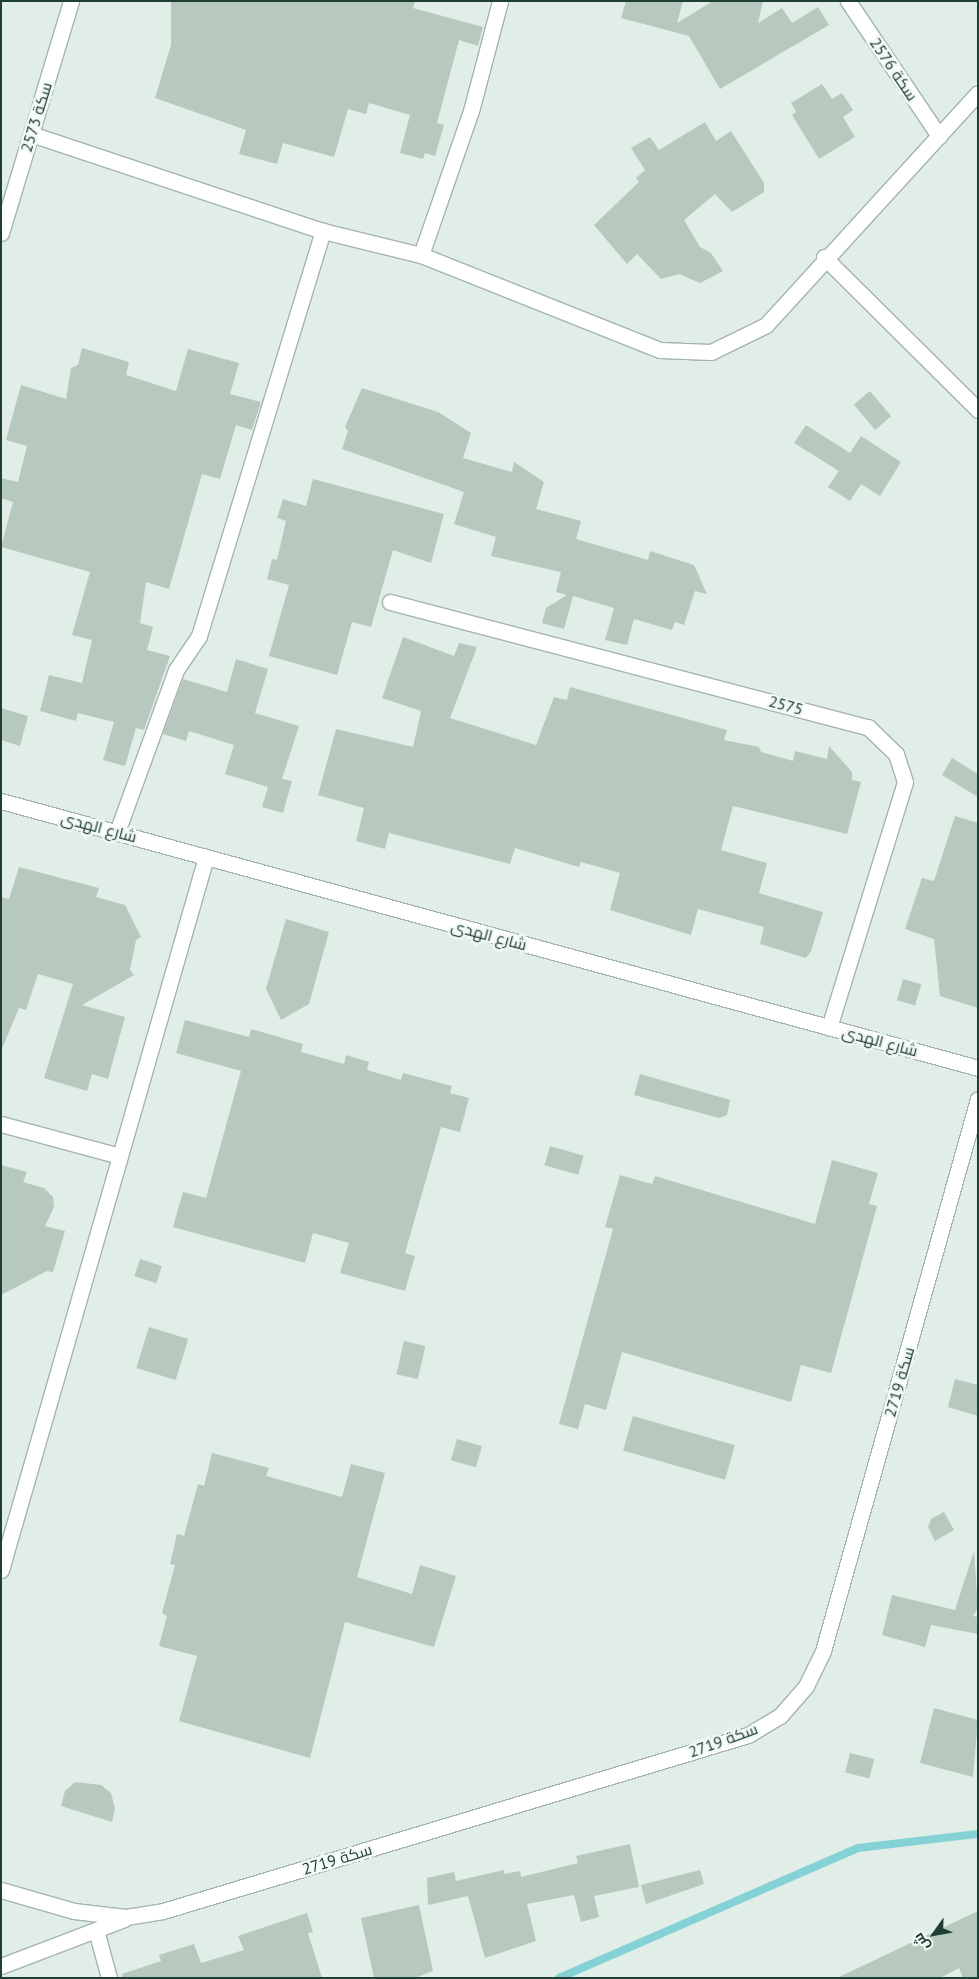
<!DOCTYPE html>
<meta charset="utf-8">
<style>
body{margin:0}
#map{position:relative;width:979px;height:1979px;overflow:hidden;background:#e1ede7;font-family:"PT Sans",Cairo,sans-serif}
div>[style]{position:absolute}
.stream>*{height:8px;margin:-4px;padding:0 4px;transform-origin:4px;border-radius:4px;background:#85d2d6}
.building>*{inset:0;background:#b7c8bf;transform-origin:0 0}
.roads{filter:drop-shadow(1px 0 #a3b5ae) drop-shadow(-1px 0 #a3b5ae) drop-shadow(0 1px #a3b5ae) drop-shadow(0 -1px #a3b5ae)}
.street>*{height:15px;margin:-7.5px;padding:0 7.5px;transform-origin:7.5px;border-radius:7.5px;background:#fff}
.secondary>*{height:15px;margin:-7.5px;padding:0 7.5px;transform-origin:7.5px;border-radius:7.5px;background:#fff}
span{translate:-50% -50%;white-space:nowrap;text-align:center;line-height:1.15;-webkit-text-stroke:5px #f2f9f5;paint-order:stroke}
.street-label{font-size:16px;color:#203f34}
.frame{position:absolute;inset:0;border:2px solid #203f34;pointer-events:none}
.north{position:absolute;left:909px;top:1909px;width:50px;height:50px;-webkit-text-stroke:4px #f2f9f5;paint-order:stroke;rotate:238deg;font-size:14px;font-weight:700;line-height:20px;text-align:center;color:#203f34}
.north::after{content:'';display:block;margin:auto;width:18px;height:22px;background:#203f34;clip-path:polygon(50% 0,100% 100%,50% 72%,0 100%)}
</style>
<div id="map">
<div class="stream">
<div style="left:559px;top:1978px;width:326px;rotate:-23.5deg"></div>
<div style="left:858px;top:1848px;width:121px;rotate:-6.7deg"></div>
</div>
<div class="building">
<div style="clip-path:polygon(171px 1px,415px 1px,413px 8px,483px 27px,478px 46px,459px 40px,437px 123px,444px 125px,435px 156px,425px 153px,423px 159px,400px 153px,410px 115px,369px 103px,366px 114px,348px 109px,334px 157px,283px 143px,277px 164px,239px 154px,246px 130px,155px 98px,171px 45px)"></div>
<div style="clip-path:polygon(626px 1px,683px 1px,677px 23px,713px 1px,763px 1px,758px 23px,782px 8px,792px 23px,818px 7px,829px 25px,720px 89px,689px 36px,621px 18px)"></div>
<div style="clip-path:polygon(822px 84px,832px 99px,842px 93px,853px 110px,843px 117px,855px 137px,819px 159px,792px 115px,796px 112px,791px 103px)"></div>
<div style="clip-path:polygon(705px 122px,716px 141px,731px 131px,764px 183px,764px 192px,732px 212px,715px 194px,684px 220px,700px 247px,711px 253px,723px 271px,700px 283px,679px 274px,661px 279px,637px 254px,627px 264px,594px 225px,639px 182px,636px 178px,645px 170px,631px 148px,650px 137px,659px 150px)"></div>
<div style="clip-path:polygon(82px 348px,129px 362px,126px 375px,176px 391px,188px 349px,239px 363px,230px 394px,261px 402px,252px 430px,236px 425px,220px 479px,202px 474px,169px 589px,146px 582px,140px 623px,153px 627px,147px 650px,170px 656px,144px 730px,136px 728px,125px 766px,103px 760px,114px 722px,78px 713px,76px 721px,40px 711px,49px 675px,82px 683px,92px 640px,72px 635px,90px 572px,1px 547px,13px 502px,1px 498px,1px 478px,18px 482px,27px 446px,6px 440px,21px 385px,66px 399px,71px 368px,78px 365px)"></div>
<div style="clip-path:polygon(362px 388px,438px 412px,471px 433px,463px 458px,512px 472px,514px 462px,544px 482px,536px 509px,581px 521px,576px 539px,648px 560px,650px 551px,694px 565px,707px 594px,695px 591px,684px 625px,675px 622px,672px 630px,634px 619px,627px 645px,605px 640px,614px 608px,573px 596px,564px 629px,542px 623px,546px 608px,567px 595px,556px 592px,561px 572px,491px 556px,496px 537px,454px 524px,464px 492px,342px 449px,348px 431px,345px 427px)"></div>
<div style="left:870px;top:391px;width:33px;height:21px;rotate:50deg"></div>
<div style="clip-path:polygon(806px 425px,850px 453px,861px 436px,901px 462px,880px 496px,861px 484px,850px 501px,828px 487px,839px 471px,794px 443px)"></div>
<div style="clip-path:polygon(313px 479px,444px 514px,431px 563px,393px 550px,371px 627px,352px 622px,337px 675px,269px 656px,289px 585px,267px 579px,272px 559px,277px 560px,286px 521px,277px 518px,283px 499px,306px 506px)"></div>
<div style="clip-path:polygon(403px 637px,454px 656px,459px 643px,477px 647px,450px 718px,536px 745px,554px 697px,567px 700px,570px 687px,727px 730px,724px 740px,759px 747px,761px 752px,793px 761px,795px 751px,827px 759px,829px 746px,852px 772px,852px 780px,861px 782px,847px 834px,733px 806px,721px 850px,767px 863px,759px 893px,823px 912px,811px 951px,806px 958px,760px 944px,764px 927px,698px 909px,691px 935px,610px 910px,620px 873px,581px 862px,579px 867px,515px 848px,510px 864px,389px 833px,385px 849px,356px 841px,364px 808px,318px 795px,336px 729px,413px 747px,421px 711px,382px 698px)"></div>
<div style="clip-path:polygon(236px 659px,268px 669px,255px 713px,299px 726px,282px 779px,292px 781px,283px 813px,262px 807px,268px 787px,225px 774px,234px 745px,189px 731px,186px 741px,163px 734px,183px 679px,227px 692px)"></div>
<div style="clip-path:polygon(1px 708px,28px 716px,20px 746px,1px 740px)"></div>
<div style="clip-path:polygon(952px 758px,978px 774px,978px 797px,942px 775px)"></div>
<div style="clip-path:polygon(955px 816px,978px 823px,978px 1008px,940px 996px,934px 939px,905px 929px,922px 878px,934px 881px)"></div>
<div style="clip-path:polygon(19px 867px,99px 888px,96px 897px,125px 905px,141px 937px,136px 940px,130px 970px,134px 975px,82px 1005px,125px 1017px,108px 1079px,92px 1074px,87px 1091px,44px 1078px,73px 984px,38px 974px,26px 1010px,19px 1008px,1px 1051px,1px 897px,9px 899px)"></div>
<div style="clip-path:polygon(286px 919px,329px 932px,309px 1004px,281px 1020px,266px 989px)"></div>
<div style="left:903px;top:979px;width:19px;height:22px;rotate:16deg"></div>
<div style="clip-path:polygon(185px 1020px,249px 1037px,251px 1029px,303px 1044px,301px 1052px,344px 1064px,346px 1055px,369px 1062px,367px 1070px,401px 1080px,403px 1073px,452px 1086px,450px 1093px,469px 1098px,460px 1132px,441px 1127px,405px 1253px,415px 1256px,405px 1291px,340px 1273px,349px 1243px,313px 1233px,305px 1263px,173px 1227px,183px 1192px,206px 1198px,241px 1071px,176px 1053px)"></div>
<div style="clip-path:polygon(640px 1074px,730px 1100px,727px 1115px,719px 1118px,634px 1095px)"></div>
<div style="left:550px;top:1146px;width:35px;height:20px;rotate:16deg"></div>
<div style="clip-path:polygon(832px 1160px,878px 1173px,869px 1204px,877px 1206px,831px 1373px,801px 1365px,791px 1402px,622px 1352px,606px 1410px,585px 1404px,578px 1429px,559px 1424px,613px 1229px,605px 1227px,620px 1175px,652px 1184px,655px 1176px,815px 1224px)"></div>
<div style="clip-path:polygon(1px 1165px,27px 1172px,23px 1182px,44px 1188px,53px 1197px,54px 1207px,45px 1226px,65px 1231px,53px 1272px,47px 1271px,1px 1295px)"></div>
<div style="left:140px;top:1259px;width:23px;height:18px;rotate:18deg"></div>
<div style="left:149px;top:1327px;width:41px;height:43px;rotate:17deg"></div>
<div style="left:404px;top:1341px;width:22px;height:34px;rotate:13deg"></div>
<div style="clip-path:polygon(955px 1379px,978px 1385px,978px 1416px,948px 1407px)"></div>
<div style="left:633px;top:1416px;width:106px;height:36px;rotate:16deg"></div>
<div style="left:457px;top:1439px;width:26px;height:22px;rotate:16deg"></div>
<div style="clip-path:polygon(212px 1453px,269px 1468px,266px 1476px,342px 1497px,351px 1464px,385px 1473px,357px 1577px,412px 1594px,420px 1565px,456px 1576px,434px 1647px,345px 1622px,310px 1758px,179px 1721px,197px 1656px,159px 1646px,167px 1616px,162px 1613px,175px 1565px,170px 1564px,177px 1534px,184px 1536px,198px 1484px,204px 1486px)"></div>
<div style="clip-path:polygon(944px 1512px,954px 1530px,935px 1541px,928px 1527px,931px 1519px)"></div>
<div style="clip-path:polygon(974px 1551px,978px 1608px,973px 1616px,978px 1617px,978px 1634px,931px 1625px,925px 1647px,882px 1635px,892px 1595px,955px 1610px)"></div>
<div style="clip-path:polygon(934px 1708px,978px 1720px,973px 1777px,920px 1763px)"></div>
<div style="left:850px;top:1753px;width:25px;height:20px;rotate:14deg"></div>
<div style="clip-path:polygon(75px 1782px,101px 1785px,111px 1793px,115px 1809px,112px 1822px,61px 1806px,65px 1791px)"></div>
<div style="clip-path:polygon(630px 1844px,639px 1887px,594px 1896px,599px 1917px,581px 1922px,574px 1895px,527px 1904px,536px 1941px,485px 1958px,468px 1896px,428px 1905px,427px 1878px,454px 1872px,456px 1881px,504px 1870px,504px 1874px,520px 1871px,521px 1877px,578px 1863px,576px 1856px)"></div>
<div style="clip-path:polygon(700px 1870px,704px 1884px,646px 1904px,641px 1885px)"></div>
<div style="clip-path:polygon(419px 1905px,433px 1971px,415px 1978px,374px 1978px,361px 1918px)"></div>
<div style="clip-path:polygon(978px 1911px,978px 1978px,963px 1978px,959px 1968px,940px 1978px,837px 1978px)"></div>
<div style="clip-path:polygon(307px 1913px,313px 1932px,308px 1933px,322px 1978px,123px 1978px,122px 1974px,161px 1961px,159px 1955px,194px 1944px,201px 1963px,244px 1950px,238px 1936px)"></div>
</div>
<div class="roads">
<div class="street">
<div style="left:848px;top:1px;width:163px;rotate:56deg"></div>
<div style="left:31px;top:134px;width:308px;rotate:18.4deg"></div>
<div style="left:323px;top:231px;width:101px;rotate:13.8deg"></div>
<div style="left:421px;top:255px;width:152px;rotate:-70.9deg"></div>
<div style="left:471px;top:111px;width:114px;rotate:-75.2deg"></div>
<div style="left:421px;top:255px;width:257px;rotate:21.7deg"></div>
<div style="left:660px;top:350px;width:51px;rotate:2.2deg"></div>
<div style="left:711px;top:352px;width:61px;rotate:-26.1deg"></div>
<div style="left:766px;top:325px;width:314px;rotate:-47.6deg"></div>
<div style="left:824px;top:257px;width:217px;rotate:44.8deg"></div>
<div style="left:390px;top:602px;width:494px;rotate:14.7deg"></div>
<div style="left:868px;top:727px;width:39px;rotate:44deg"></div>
<div style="left:896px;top:754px;width:29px;rotate:72deg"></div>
<div style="left:905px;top:782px;width:257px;rotate:107.2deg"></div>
<div style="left:117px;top:832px;width:172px;rotate:-70deg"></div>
<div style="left:176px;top:670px;width:41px;rotate:-55.9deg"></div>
<div style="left:199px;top:636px;width:424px;rotate:-73deg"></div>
<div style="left:1px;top:1124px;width:123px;rotate:15.1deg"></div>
<div style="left:1px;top:1570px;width:742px;rotate:-73.96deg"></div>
<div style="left:1px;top:1890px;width:76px;rotate:16deg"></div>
<div style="left:74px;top:1911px;width:52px;rotate:6.6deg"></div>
<div style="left:126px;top:1917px;width:37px;rotate:-9deg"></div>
<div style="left:163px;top:1911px;width:611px;rotate:-16.74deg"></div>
<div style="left:748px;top:1735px;width:37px;rotate:-31deg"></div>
<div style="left:780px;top:1716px;width:40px;rotate:-49deg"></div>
<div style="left:806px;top:1686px;width:39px;rotate:-64deg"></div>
<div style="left:823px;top:1651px;width:573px;rotate:-74.32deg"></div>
<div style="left:96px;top:1930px;width:50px;rotate:74.8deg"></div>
<div style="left:1px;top:1966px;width:132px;rotate:-20.9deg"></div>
</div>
<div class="secondary">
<div style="left:1px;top:233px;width:242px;rotate:-73.2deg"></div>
<div style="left:1px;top:801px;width:1013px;rotate:15.28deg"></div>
</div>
</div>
<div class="street-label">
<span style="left:894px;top:69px;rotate:56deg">سكة 2576</span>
<span style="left:36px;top:117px;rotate:-73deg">سكة 2573</span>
<span style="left:786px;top:705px;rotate:15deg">2575</span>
<span style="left:99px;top:827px;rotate:15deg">شارع الهدى</span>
<span style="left:489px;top:935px;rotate:15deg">شارع الهدى</span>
<span style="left:880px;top:1041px;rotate:15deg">شارع الهدى</span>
<span style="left:899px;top:1382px;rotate:-74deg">سكة 2719</span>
<span style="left:723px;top:1740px;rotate:-20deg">سكة 2719</span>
<span style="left:337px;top:1859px;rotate:-17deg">سكة 2719</span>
</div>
<div class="frame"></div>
<div class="north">ش</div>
</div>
